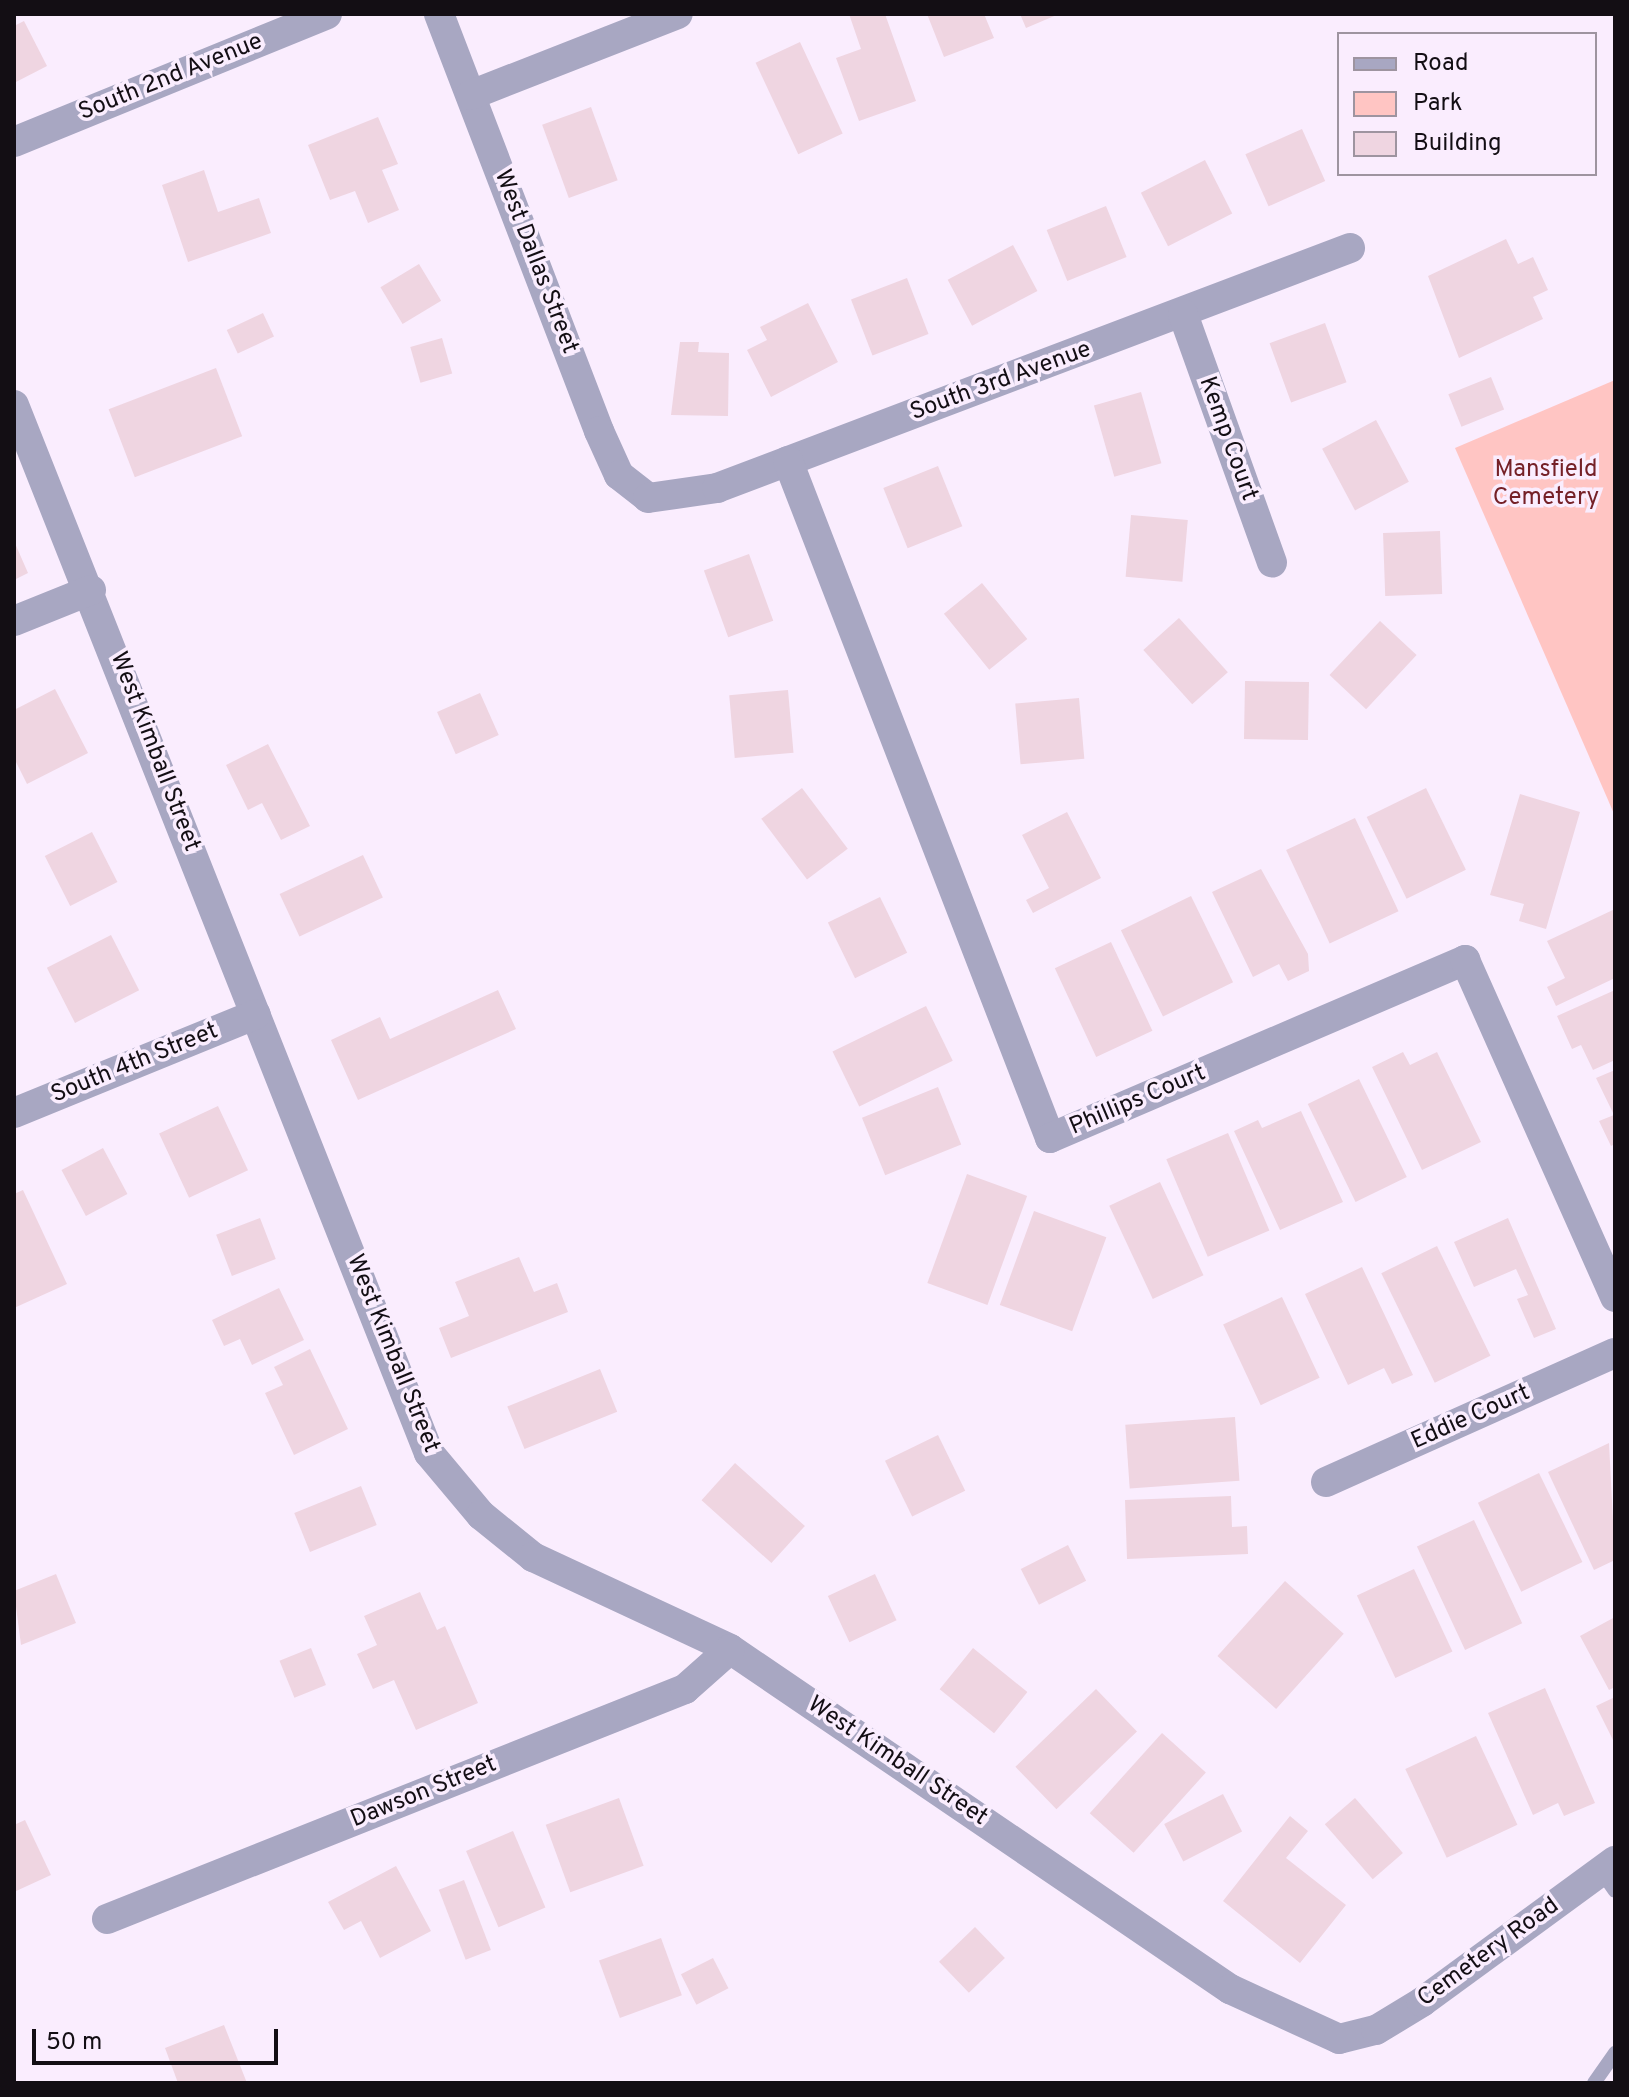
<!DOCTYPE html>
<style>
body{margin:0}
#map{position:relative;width:1629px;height:2097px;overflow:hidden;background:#faedfe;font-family:Overpass,sans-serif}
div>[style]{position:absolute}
.green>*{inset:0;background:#ffc5c3}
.building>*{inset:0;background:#efd5e1;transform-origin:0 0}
.lane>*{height:14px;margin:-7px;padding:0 7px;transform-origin:7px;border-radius:7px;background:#a8a7c2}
.street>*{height:30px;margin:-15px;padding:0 15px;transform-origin:15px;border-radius:15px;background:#a8a7c2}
span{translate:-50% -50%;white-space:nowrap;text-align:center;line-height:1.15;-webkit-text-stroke:7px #faedfe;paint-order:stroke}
.street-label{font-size:24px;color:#130e14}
.park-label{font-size:24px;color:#752027}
.frame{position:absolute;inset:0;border:16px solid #130e14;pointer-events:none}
.legend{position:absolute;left:1337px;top:32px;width:260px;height:144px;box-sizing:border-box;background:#faedfe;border:2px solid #9e94a0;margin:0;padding:10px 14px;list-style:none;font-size:24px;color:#130e14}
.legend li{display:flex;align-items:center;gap:16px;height:40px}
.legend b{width:40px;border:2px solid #9e94a0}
.scale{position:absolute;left:32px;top:2029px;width:246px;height:36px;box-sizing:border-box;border:4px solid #130e14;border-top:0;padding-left:10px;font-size:24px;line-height:28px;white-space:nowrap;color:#130e14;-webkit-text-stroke:6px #faedfe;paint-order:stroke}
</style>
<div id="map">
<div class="green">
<div style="clip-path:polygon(1615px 380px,1615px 816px,1455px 448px)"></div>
</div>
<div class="building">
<div style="clip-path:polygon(849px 14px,885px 14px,916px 101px,859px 121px,836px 58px,861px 49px)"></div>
<div style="clip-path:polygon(927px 14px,984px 14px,994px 38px,944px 57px)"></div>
<div style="clip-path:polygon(1020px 14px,1059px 14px,1026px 28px)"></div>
<div style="clip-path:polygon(24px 21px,47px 66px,14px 83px,14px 26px)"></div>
<div style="left:800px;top:42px;width:101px;height:49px;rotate:65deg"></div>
<div style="left:591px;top:107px;width:78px;height:52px;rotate:70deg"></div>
<div style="clip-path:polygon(378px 117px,398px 164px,382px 170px,399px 210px,368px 223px,355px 191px,330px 200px,308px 145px)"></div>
<div style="left:1302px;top:129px;width:57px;height:62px;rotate:66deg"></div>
<div style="left:1205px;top:160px;width:60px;height:72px;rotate:63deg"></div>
<div style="clip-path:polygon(204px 170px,218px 212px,259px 198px,271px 233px,188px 262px,162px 185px)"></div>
<div style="left:1106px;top:206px;width:55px;height:64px;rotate:68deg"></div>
<div style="clip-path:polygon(1506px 239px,1518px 264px,1533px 257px,1548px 290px,1533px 297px,1543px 319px,1459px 358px,1428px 276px)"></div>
<div style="left:1013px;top:245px;width:52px;height:74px;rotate:62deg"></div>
<div style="left:419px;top:264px;width:43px;height:45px;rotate:59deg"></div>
<div style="left:907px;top:278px;width:60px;height:60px;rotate:69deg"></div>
<div style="clip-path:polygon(808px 303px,838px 362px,771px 397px,747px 350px,767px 340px,760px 327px)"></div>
<div style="left:263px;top:313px;width:26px;height:40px;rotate:65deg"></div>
<div style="left:1325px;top:323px;width:63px;height:59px;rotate:70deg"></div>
<div style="left:442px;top:338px;width:37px;height:33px;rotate:74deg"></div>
<div style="clip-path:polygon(680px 342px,699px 342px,698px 352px,729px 353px,728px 416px,671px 415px)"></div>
<div style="left:216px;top:368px;width:73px;height:115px;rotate:69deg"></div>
<div style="left:1491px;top:377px;width:35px;height:46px;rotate:68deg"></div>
<div style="left:1141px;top:392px;width:74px;height:49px;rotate:74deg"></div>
<div style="left:1376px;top:420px;width:70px;height:61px;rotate:62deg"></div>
<div style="left:938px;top:466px;width:65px;height:59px;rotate:68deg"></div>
<div style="left:1131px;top:515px;width:57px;height:62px;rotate:5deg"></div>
<div style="left:1440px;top:531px;width:63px;height:57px;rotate:88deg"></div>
<div style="clip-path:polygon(14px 541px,28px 573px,14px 580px)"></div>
<div style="left:749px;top:554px;width:71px;height:48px;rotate:70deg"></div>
<div style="left:982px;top:583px;width:72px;height:49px;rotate:51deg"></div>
<div style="left:1179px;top:618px;width:73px;height:48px;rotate:48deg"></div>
<div style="left:1380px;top:621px;width:50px;height:74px;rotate:43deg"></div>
<div style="left:1245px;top:681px;width:64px;height:58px;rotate:1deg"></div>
<div style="clip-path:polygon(55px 689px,88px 753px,27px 784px,14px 758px,14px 710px)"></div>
<div style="left:788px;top:690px;width:63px;height:59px;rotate:85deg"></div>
<div style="left:480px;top:693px;width:46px;height:47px;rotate:66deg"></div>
<div style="left:1079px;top:698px;width:61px;height:64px;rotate:85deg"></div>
<div style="clip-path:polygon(268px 744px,310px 826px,281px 840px,262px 803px,248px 810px,226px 765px)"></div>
<div style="left:802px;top:788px;width:76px;height:51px;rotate:53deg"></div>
<div style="left:1426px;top:788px;width:91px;height:66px;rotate:64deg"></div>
<div style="clip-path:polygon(1520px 794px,1580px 812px,1546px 929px,1519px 921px,1524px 904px,1490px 895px)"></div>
<div style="clip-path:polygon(1067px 812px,1101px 878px,1033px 913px,1026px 900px,1049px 888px,1022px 835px)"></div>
<div style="left:1355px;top:818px;width:103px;height:76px;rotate:65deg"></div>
<div style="left:92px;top:832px;width:56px;height:53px;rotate:63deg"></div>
<div style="left:363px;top:855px;width:47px;height:92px;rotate:65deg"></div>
<div style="clip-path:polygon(1261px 869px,1308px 954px,1309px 971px,1288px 981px,1279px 964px,1253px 977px,1212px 892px)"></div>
<div style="left:1191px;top:896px;width:96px;height:78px;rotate:64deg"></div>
<div style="left:880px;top:897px;width:62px;height:58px;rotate:64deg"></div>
<div style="clip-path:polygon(1615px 909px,1615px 978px,1556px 1006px,1547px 987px,1565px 978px,1547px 941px)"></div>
<div style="left:111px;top:935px;width:62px;height:72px;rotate:63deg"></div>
<div style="left:1111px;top:942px;width:98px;height:62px;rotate:65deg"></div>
<div style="clip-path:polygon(498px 990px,516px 1029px,358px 1100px,331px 1040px,380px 1017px,390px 1039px)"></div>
<div style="clip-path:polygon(1615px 990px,1615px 1060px,1593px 1070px,1581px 1045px,1572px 1049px,1557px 1016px)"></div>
<div style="left:926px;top:1006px;width:61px;height:104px;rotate:64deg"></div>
<div style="clip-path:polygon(1403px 1052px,1410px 1065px,1437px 1052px,1481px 1142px,1422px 1170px,1372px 1067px)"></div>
<div style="clip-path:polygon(1615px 1070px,1615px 1144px,1611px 1146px,1599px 1121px,1614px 1115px,1596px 1078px)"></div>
<div style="left:1359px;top:1079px;width:109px;height:57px;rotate:64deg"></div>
<div style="left:938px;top:1087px;width:62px;height:82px;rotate:68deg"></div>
<div style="left:218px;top:1106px;width:71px;height:65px;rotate:65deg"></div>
<div style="clip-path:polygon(1301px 1111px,1343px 1202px,1280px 1230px,1234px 1131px,1258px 1120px,1262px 1128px)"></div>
<div style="left:1228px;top:1133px;width:106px;height:67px;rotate:67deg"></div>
<div style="left:103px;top:1148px;width:52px;height:47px;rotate:62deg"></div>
<div style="left:967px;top:1174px;width:64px;height:116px;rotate:20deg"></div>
<div style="left:1160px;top:1182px;width:103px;height:56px;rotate:65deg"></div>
<div style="clip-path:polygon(23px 1190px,67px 1284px,14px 1308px,14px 1194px)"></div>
<div style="left:1034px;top:1211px;width:77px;height:100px;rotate:20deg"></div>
<div style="left:260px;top:1218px;width:44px;height:47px;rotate:69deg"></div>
<div style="clip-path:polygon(1508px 1218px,1556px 1329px,1534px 1338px,1517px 1299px,1528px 1295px,1516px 1269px,1474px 1287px,1454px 1242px)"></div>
<div style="left:1437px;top:1246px;width:122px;height:62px;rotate:64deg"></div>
<div style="clip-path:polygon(519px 1257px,534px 1292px,557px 1283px,568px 1312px,451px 1358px,439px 1328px,469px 1316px,455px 1282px)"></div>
<div style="clip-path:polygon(1362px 1267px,1413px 1375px,1392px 1384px,1384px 1368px,1348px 1385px,1305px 1294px)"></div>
<div style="clip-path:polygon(279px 1288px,304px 1340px,252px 1365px,240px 1339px,224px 1346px,212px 1320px)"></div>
<div style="left:1282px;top:1297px;width:89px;height:65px;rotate:65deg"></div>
<div style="clip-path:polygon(310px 1349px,348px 1429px,294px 1455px,265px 1393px,283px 1385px,274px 1367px)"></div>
<div style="left:600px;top:1369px;width:46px;height:100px;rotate:68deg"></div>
<div style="left:1235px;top:1417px;width:64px;height:110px;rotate:86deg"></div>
<div style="left:938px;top:1435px;width:62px;height:59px;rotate:64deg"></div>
<div style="clip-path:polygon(1609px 1443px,1615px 1560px,1594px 1570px,1548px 1472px)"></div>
<div style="left:735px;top:1463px;width:94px;height:50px;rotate:42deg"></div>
<div style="left:1539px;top:1473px;width:99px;height:68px;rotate:64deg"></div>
<div style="left:361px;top:1486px;width:42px;height:72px;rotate:68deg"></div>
<div style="clip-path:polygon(1231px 1496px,1232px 1527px,1247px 1526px,1248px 1554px,1127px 1559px,1125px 1500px)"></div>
<div style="left:1474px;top:1520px;width:114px;height:63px;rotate:65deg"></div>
<div style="left:1068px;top:1545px;width:40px;height:53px;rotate:63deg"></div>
<div style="left:1414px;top:1569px;width:91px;height:63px;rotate:65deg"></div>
<div style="clip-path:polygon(56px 1574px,76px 1623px,21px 1645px,14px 1591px)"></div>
<div style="left:875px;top:1574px;width:51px;height:52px;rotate:65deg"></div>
<div style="left:1285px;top:1581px;width:79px;height:101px;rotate:42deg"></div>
<div style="clip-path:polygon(420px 1592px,437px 1630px,445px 1626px,478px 1703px,416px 1730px,394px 1680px,373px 1689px,357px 1654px,377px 1645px,364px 1616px)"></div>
<div style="clip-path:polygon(1615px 1617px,1615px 1687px,1609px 1690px,1580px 1636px)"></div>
<div style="left:311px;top:1648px;width:40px;height:34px;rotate:68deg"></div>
<div style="left:973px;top:1648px;width:70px;height:53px;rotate:39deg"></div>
<div style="clip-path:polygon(1545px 1688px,1595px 1803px,1564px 1816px,1558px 1803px,1533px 1815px,1488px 1713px)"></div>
<div style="left:1096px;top:1689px;width:59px;height:112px;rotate:46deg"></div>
<div style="clip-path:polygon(1615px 1697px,1615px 1744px,1596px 1706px)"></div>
<div style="left:1162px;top:1733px;width:59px;height:108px;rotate:42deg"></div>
<div style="left:1476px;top:1736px;width:98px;height:78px;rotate:65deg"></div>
<div style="left:1223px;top:1794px;width:42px;height:66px;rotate:63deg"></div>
<div style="left:619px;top:1798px;width:72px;height:78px;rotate:70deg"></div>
<div style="left:1355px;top:1798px;width:73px;height:40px;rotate:49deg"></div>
<div style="clip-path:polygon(1290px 1816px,1308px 1831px,1286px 1858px,1346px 1905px,1300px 1963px,1223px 1901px)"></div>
<div style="clip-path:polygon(25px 1820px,51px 1875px,14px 1892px,14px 1825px)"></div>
<div style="left:513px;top:1831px;width:83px;height:51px;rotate:67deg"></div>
<div style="clip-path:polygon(396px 1866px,431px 1931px,380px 1958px,361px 1921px,344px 1930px,328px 1902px)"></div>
<div style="left:464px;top:1880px;width:75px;height:27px;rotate:69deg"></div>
<div style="left:975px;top:1927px;width:43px;height:50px;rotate:46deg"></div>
<div style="left:661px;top:1938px;width:61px;height:66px;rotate:70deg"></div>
<div style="left:713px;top:1958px;width:34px;height:36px;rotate:63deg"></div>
<div style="clip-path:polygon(224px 2025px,247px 2083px,178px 2083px,165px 2048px)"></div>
</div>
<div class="lane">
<div style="left:1601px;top:1871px;width:24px;rotate:55deg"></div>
<div style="left:1594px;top:2083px;width:37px;rotate:-55deg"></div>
</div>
<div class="street">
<div style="left:439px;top:14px;width:447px;rotate:69deg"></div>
<div style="left:599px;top:431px;width:48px;rotate:65.6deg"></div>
<div style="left:619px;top:475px;width:37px;rotate:38deg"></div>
<div style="left:648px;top:498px;width:70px;rotate:-8.2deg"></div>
<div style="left:717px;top:488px;width:677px;rotate:-20.76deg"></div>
<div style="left:471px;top:95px;width:222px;rotate:-21.4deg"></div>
<div style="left:14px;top:142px;width:338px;rotate:-22.2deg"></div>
<div style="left:1183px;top:314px;width:264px;rotate:70.3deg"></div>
<div style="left:14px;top:405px;width:1127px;rotate:68.4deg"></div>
<div style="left:429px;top:1453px;width:81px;rotate:50deg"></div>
<div style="left:481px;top:1515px;width:67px;rotate:38.9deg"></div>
<div style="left:533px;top:1557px;width:217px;rotate:25deg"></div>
<div style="left:730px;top:1649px;width:605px;rotate:34.22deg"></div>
<div style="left:1230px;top:1989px;width:120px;rotate:24.6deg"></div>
<div style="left:1339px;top:2039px;width:38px;rotate:-14deg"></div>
<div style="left:1376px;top:2030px;width:54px;rotate:-31.3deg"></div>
<div style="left:1422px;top:2002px;width:239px;rotate:-36.2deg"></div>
<div style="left:788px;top:461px;width:726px;rotate:68.84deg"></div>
<div style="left:1050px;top:1138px;width:452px;rotate:-23.2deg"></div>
<div style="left:1465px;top:960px;width:369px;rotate:66deg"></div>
<div style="left:14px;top:621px;width:83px;rotate:-21.9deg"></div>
<div style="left:14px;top:1113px;width:261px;rotate:-22.2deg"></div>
<div style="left:1326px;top:1482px;width:316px;rotate:-24.1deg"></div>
<div style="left:107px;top:1919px;width:622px;rotate:-21.7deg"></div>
<div style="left:685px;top:1689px;width:60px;rotate:-41.6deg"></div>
</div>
<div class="street-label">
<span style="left:171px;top:78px;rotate:-22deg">South 2nd Avenue</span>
<span style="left:535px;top:262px;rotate:69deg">West Dallas Street</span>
<span style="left:1001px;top:382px;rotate:-20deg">South 3rd Avenue</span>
<span style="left:1227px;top:439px;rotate:70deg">Kemp Court</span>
<span style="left:154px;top:752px;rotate:69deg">West Kimball Street</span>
<span style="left:135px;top:1064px;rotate:-22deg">South 4th Street</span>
<span style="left:1138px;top:1101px;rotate:-23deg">Phillips Court</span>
<span style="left:392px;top:1354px;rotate:68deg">West Kimball Street</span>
<span style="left:1471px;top:1418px;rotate:-24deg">Eddie Court</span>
<span style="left:897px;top:1762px;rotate:34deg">West Kimball Street</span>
<span style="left:424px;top:1793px;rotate:-22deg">Dawson Street</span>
<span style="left:1489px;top:1953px;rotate:-36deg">Cemetery Road</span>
</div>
<div class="park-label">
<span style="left:1546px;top:485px">Mansfield<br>Cemetery</span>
</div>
<div class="frame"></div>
<ul class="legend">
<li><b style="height:10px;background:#a8a7c2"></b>Road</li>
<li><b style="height:22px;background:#ffc5c3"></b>Park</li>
<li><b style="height:22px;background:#efd5e1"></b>Building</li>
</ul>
<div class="scale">50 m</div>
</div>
